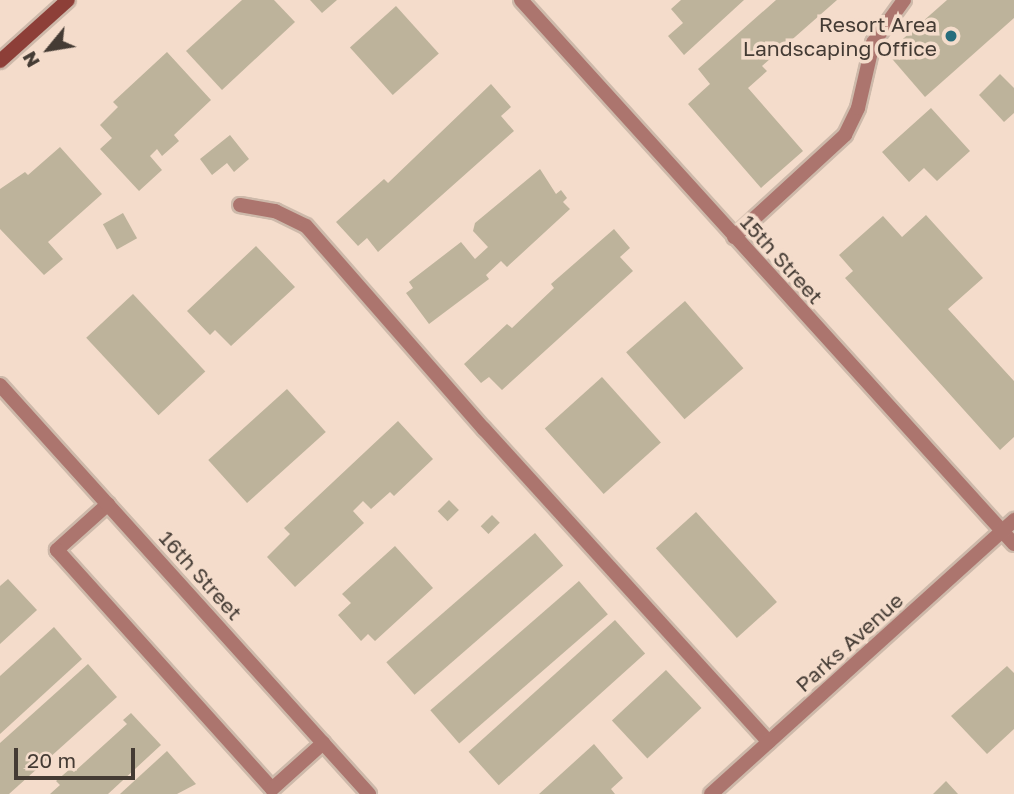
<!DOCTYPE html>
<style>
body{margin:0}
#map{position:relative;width:1014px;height:794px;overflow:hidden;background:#f4dccb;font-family:"Golos Text",sans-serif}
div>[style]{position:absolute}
.building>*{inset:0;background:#bdb39b;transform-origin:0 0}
.roads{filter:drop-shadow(2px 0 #cdb9aa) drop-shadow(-2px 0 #cdb9aa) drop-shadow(0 2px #cdb9aa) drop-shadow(0 -2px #cdb9aa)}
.lane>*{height:14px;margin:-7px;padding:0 7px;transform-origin:7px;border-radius:7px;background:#ac756e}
.street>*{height:14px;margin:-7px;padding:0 7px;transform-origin:7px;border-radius:7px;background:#ac756e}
.secondary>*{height:14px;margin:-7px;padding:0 7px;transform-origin:7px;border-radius:7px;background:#8d3f38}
.dots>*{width:19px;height:19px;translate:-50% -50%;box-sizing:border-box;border:4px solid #f4dccb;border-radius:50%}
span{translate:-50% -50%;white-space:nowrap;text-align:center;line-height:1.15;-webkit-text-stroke:7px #f4dccb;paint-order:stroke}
.poi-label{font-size:21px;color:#443b34}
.right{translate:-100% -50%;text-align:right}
.street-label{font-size:21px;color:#443b34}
.north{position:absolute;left:14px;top:14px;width:70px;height:70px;-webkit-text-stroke:5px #f4dccb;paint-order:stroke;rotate:240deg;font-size:19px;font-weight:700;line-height:28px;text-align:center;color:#443b34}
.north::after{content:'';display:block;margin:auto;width:24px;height:32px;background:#443b34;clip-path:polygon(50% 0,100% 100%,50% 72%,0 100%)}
.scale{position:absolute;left:14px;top:748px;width:121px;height:32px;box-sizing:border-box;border:4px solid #443b34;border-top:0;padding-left:9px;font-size:21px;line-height:24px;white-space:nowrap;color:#443b34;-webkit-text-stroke:5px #f4dccb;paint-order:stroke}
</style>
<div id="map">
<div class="building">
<div style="clip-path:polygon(242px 0,274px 0,295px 22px,222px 90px,186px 51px)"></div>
<div style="clip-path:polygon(310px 0,337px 0,322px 13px)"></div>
<div style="clip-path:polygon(681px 0,744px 0,684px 55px,668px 36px,683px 23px,671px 9px)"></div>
<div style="clip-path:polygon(776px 0,837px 0,762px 66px,767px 71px,748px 88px,803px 151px,761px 188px,688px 104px,710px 84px,698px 69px)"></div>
<div style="clip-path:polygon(947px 0,1014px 0,1014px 18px,925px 97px,887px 53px)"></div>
<div style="left:396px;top:6px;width:64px;height:62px;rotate:48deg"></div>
<div style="clip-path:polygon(167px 52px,211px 100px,174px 135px,179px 141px,162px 156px,157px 149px,150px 156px,162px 170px,139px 191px,100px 149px,112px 138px,100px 125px,118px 107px,113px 102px)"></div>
<div style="clip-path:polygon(1000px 74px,1014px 88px,1014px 113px,1004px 122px,979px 95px)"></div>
<div style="clip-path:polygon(491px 84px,511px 107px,501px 116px,514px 131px,378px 252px,367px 238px,358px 246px,336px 222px,384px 179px,388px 183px)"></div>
<div style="clip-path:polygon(931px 108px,970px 151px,937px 181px,924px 168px,909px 182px,882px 152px)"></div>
<div style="clip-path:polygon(230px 135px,249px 159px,234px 172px,227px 163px,212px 175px,200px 159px)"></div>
<div style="clip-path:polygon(60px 147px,102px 194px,48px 242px,63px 259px,44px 275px,0 229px,0 189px,25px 172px,28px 175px)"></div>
<div style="clip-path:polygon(540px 169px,556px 194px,561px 190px,567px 198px,563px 202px,570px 209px,507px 267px,501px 261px,486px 275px,489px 279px,429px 324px,406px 293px,413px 288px,409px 282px,461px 242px,475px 259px,488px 247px,473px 231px,475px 223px)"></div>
<div style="left:123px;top:213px;width:29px;height:23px;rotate:61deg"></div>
<div style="clip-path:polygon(926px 215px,983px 278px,948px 309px,1014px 381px,1014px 437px,1000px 450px,845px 278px,853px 271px,839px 255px,883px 216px,902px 237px)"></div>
<div style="clip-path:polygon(614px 229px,630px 248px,620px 257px,633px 271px,502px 390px,489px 377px,481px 383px,464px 364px,507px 324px,512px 328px,554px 288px,551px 284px)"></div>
<div style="clip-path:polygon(256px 246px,295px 287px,231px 346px,215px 330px,210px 335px,187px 311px)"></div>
<div style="left:133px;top:294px;width:106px;height:64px;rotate:47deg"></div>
<div style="left:685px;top:301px;width:89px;height:78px;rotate:49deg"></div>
<div style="left:602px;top:377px;width:88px;height:77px;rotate:48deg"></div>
<div style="left:287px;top:389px;width:58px;height:106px;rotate:48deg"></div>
<div style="clip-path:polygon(398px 421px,433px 459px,394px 496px,390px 492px,371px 509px,363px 501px,353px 511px,364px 523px,295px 587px,267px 557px,290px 534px,284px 528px)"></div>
<div style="left:449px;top:500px;width:14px;height:16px;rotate:45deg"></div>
<div style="left:696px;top:512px;width:121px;height:54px;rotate:48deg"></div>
<div style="left:492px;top:515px;width:11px;height:16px;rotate:45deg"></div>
<div style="left:535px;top:533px;width:43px;height:197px;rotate:49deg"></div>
<div style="clip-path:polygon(395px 546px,433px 588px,375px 641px,368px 634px,361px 641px,338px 615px,351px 603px,342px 594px)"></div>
<div style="clip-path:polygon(8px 579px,37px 610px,0 644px,0 586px)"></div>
<div style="left:579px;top:581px;width:44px;height:197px;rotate:49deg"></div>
<div style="left:615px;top:620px;width:45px;height:197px;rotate:48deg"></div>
<div style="clip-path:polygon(54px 627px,82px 659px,0 734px,0 676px)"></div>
<div style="clip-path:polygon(88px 664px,117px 697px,9px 794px,0 794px,0 743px)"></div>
<div style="clip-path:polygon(1007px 666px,1014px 673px,1014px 729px,987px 754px,951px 716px)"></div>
<div style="left:666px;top:670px;width:52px;height:74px;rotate:47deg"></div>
<div style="clip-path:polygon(131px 713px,161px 745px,108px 794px,50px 794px,60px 785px,56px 781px,70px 769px,74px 772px,127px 724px,123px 720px)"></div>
<div style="clip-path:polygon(594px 744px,623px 778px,611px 789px,615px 794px,539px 794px)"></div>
<div style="clip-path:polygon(167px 751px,196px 784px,177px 794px,120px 794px)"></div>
<div style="clip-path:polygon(946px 781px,958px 794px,933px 794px)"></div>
</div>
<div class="roads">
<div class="lane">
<div style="left:240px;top:205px;width:36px;rotate:10deg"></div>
<div style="left:275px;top:211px;width:34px;rotate:26deg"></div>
<div style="left:306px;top:226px;width:270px;rotate:48.8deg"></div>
<div style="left:484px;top:429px;width:423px;rotate:47.7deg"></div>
<div style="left:734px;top:237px;width:151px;rotate:-42.6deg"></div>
<div style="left:845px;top:135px;width:30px;rotate:-64deg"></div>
<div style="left:858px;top:108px;width:67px;rotate:-77deg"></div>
<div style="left:873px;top:43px;width:53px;rotate:-54.2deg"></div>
<div style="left:108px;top:504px;width:69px;rotate:138deg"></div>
<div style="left:57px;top:550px;width:321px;rotate:48deg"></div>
<div style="left:272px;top:789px;width:69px;rotate:-42deg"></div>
</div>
<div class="street">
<div style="left:521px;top:0;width:734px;rotate:47.82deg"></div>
<div style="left:0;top:385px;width:551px;rotate:47.94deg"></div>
<div style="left:711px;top:794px;width:409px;rotate:-42.1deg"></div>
</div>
<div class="secondary">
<div style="left:0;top:61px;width:91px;rotate:-41.9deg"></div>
</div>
</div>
<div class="dots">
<div style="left:951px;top:36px;background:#286d7c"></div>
</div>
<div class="poi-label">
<span class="right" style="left:937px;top:36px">Resort Area<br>Landscaping Office</span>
</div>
<div class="street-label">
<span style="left:782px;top:259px;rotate:48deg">15th Street</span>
<span style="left:201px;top:575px;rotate:48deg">16th Street</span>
<span style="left:849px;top:642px;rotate:-42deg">Parks Avenue</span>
</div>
<div class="north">N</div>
<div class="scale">20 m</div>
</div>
